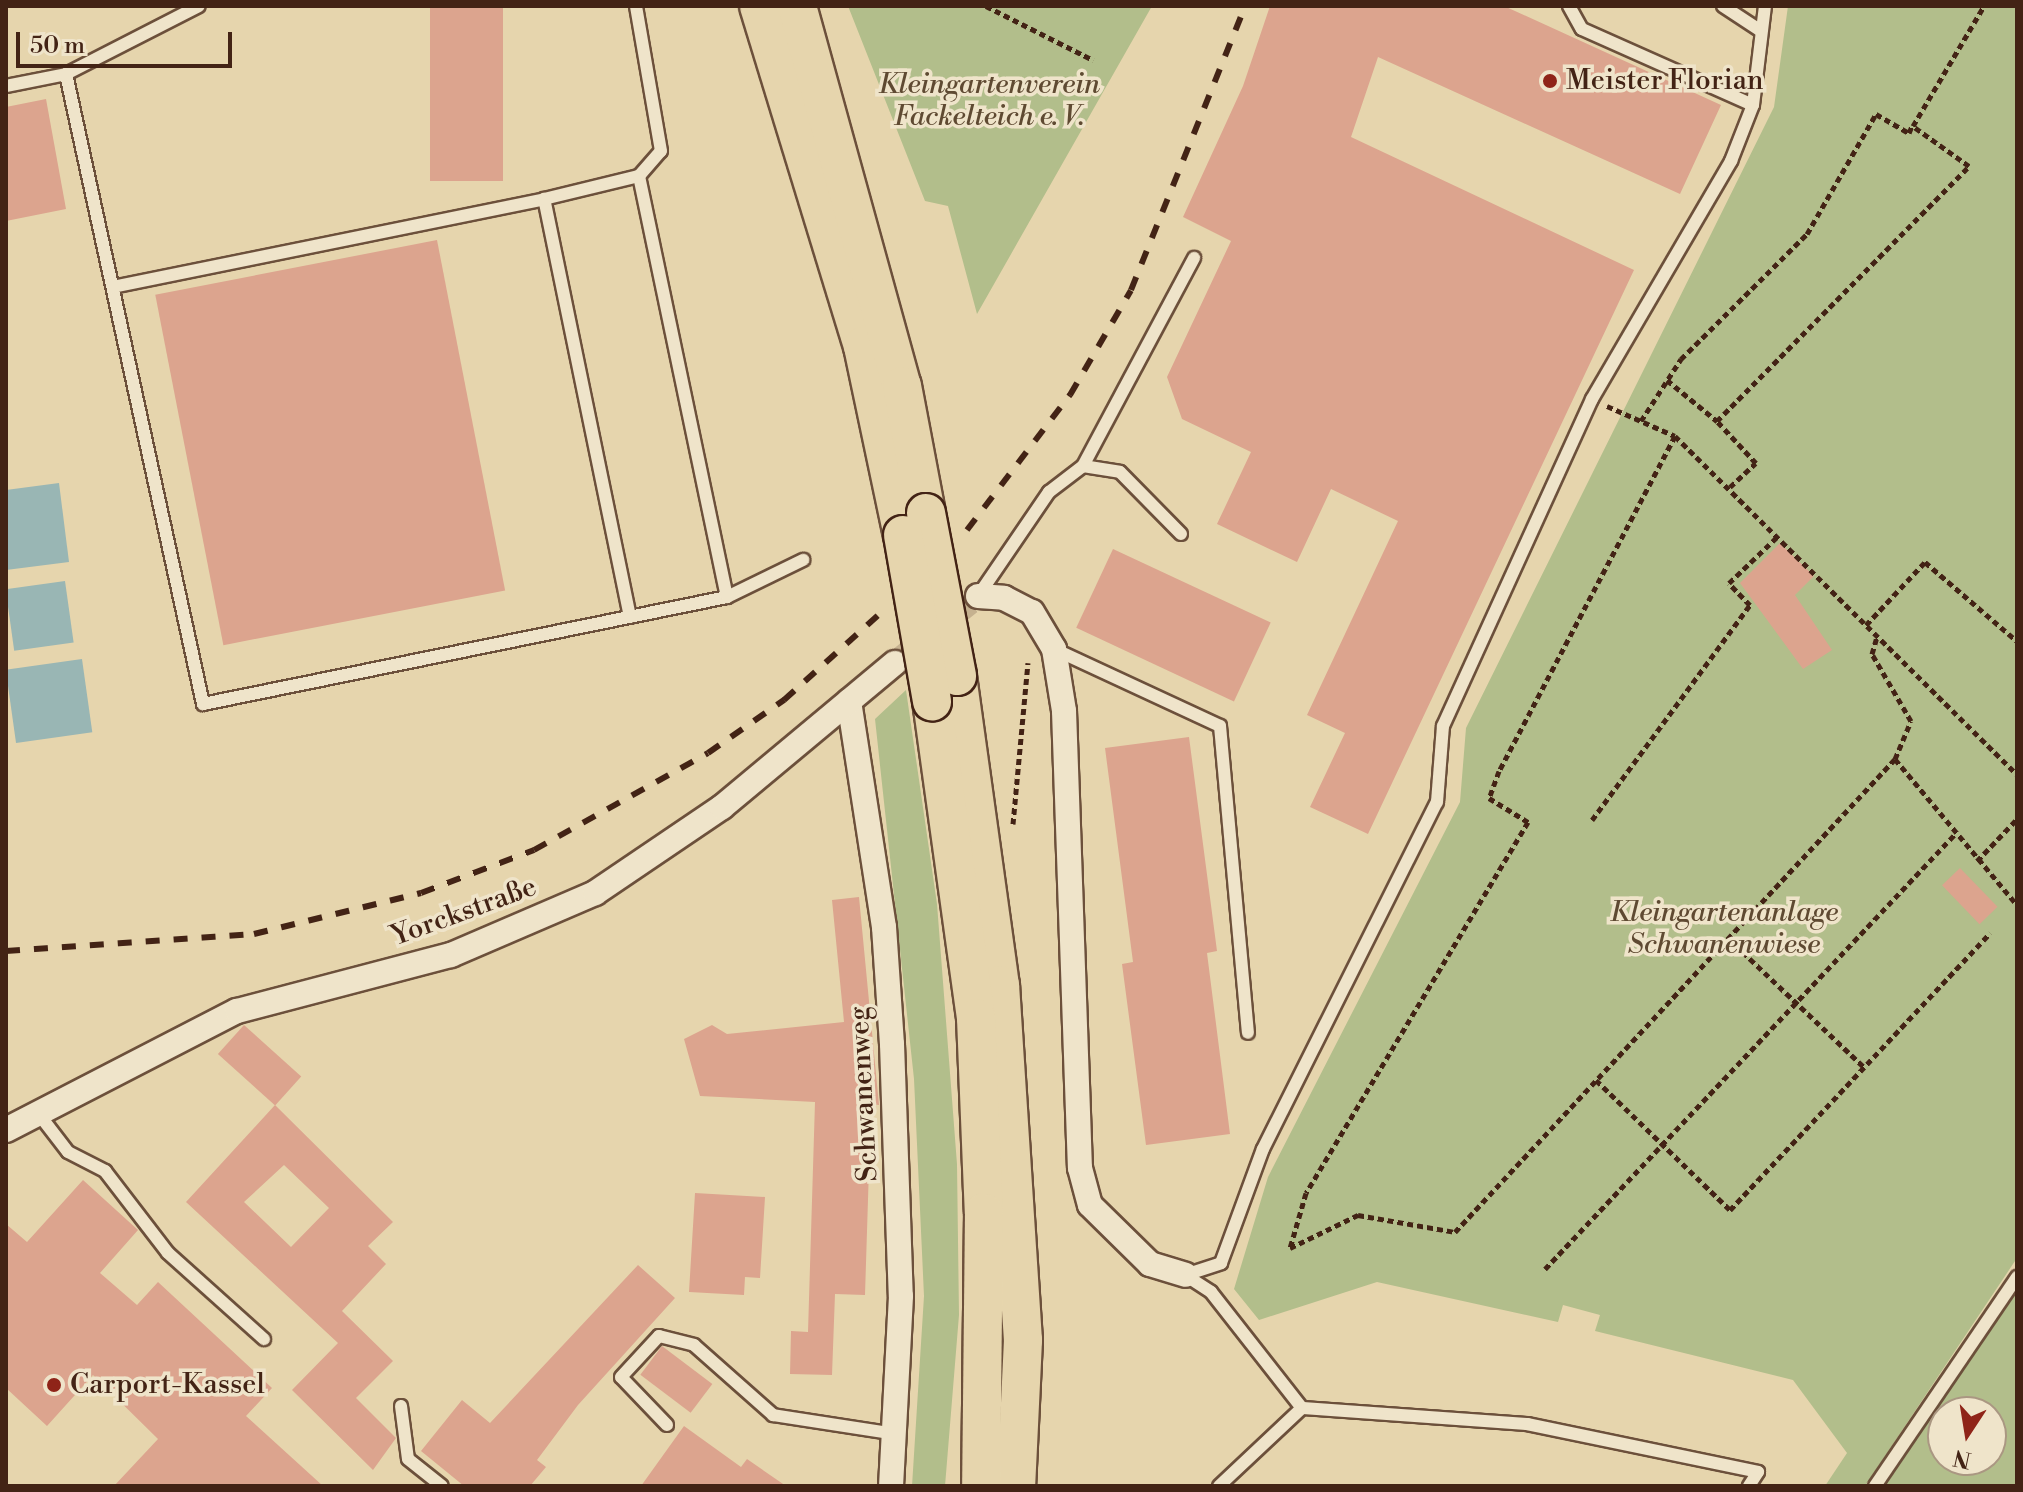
<!DOCTYPE html>
<meta charset="utf-8">
<style>
body{margin:0}
#map{position:relative;width:2023px;height:1492px;overflow:hidden;background:#e6d5ad;font-family:"Libre Bodoni",serif}
div>[style]{position:absolute}
.green>*{inset:0;background:#b2be8b}
.water>*{inset:0;background:#99b6b4;transform-origin:0 0}
.building>*{inset:0;background:#dca48e;transform-origin:0 0}
.street-tunnel>*{height:24px;margin-top:-12px;transform-origin:0;background:repeating-linear-gradient(90deg,#c5b18f 0 24px,transparent 0 36px)}
.path>*{height:5px;margin-top:-2.5px;transform-origin:0;background:repeating-linear-gradient(90deg,#432315 0 6px,transparent 0 10px)}
.roads{filter:drop-shadow(2px 0 #6c503b) drop-shadow(-2px 0 #6c503b) drop-shadow(0 2px #6c503b) drop-shadow(0 -2px #6c503b)}
.lane>*{height:12px;margin:-6px;padding:0 6px;transform-origin:6px;border-radius:6px;background:#efe4ca}
.street>*{height:24px;margin:-12px;padding:0 12px;transform-origin:12px;border-radius:12px;background:#efe4ca}
.primary>*{height:38px;margin:-19px;padding:0 19px;transform-origin:19px;border-radius:19px;background:#e6d5ad}
.rail>*{height:6px;margin-top:-3px;transform-origin:0;background:repeating-linear-gradient(90deg,#432315 0 14px,transparent 0 28px)}
.bridges{filter:drop-shadow(2px 0 #432315) drop-shadow(-2px 0 #432315) drop-shadow(0 2px #432315) drop-shadow(0 -2px #432315)}
.primary-bridge>*{height:38px;margin:-19px;padding:0 19px;transform-origin:19px;border-radius:19px;background:#e6d5ad}
.dots>*{width:22px;height:22px;translate:-50% -50%;box-sizing:border-box;border:4px solid #efe4ca;border-radius:50%}
span{translate:-50% -50%;white-space:nowrap;text-align:center;line-height:1.15;-webkit-text-stroke:7px #efe4ca;paint-order:stroke}
.poi-label{font-size:28px;color:#432315}
.left{translate:0 -50%;text-align:left}
.park-label{font-size:28px;color:#5f4a32;font-style:italic}
.street-label{font-size:28px;color:#432315}
.frame{position:absolute;inset:0;border:8px solid #432315;pointer-events:none}
.north{position:absolute;left:1927px;top:1396px;width:80px;height:80px;box-sizing:border-box;background:#efe4ca;border:2px solid #aa9782;border-radius:50%;rotate:192deg;font-size:22px;font-weight:700;line-height:32px;text-align:center;color:#432315}
.north::after{content:'';display:block;margin:auto;width:28px;height:36px;background:#8f2418;clip-path:polygon(50% 0,100% 100%,50% 72%,0 100%)}
.scale{position:absolute;left:16px;top:32px;width:216px;height:36px;box-sizing:border-box;border:4px solid #432315;border-top:0;padding-left:10px;font-size:24px;line-height:28px;white-space:nowrap;color:#432315;-webkit-text-stroke:6px #efe4ca;paint-order:stroke}
</style>
<div id="map">
<div class="green">
<div style="clip-path:polygon(848px 6px,1152px 6px,977px 314px,948px 206px,925px 201px)"></div>
<div style="clip-path:polygon(1788px 6px,2017px 6px,2017px 1258px,1865px 1486px,1825px 1486px,1847px 1453px,1793px 1380px,1595px 1331px,1600px 1315px,1563px 1305px,1558px 1322px,1377px 1282px,1259px 1320px,1234px 1289px,1268px 1177px,1460px 802px,1466px 728px,1774px 107px)"></div>
<div style="clip-path:polygon(906px 690px,937px 904px,957px 1164px,959px 1315px,945px 1486px,912px 1486px,924px 1296px,914px 1079px,875px 719px)"></div>
<div style="clip-path:polygon(evenodd,2017px 1290px,2017px 1486px,1882px 1486px,1888px 1477px,2017px 1290px,1943px 1412px,1991px 1412px,1991px 1460px,1943px 1460px,1943px 1412px)"></div>
</div>
<div class="water">
<div style="clip-path:polygon(59px 483px,69px 562px,6px 570px,6px 490px)"></div>
<div style="left:65px;top:581px;width:62px;height:60px;rotate:82deg"></div>
<div style="left:82px;top:659px;width:74px;height:77px;rotate:82deg"></div>
</div>
<div class="building">
<div style="left:430px;top:6px;width:73px;height:175px"></div>
<div style="clip-path:polygon(1270px 6px,1504px 6px,1721px 105px,1680px 194px,1378px 57px,1351px 137px,1634px 270px,1368px 834px,1310px 807px,1345px 733px,1307px 715px,1398px 521px,1331px 489px,1297px 562px,1217px 524px,1251px 452px,1182px 419px,1167px 377px,1231px 241px,1183px 217px,1243px 86px)"></div>
<div style="clip-path:polygon(46px 99px,66px 209px,6px 221px,6px 107px)"></div>
<div style="left:437px;top:240px;width:357px;height:287px;rotate:79deg"></div>
<div style="clip-path:polygon(1780px 543px,1814px 576px,1795px 595px,1832px 650px,1803px 669px,1740px 583px)"></div>
<div style="left:1113px;top:549px;width:174px;height:87px;rotate:25deg"></div>
<div style="clip-path:polygon(1189px 737px,1217px 951px,1207px 953px,1230px 1134px,1146px 1145px,1122px 964px,1133px 962px,1105px 748px)"></div>
<div style="left:1960px;top:868px;width:54px;height:25px;rotate:46deg"></div>
<div style="clip-path:polygon(859px 897px,879px 1105px,871px 1104px,865px 1295px,835px 1294px,832px 1375px,790px 1374px,791px 1331px,808px 1332px,815px 1102px,700px 1096px,684px 1039px,712px 1025px,727px 1034px,844px 1022px,832px 900px)"></div>
<div style="left:244px;top:1025px;width:77px;height:39px;rotate:42deg"></div>
<div style="clip-path:polygon(evenodd,275px 1105px,393px 1222px,368px 1246px,386px 1264px,342px 1311px,393px 1361px,356px 1398px,396px 1438px,373px 1470px,292px 1390px,338px 1343px,186px 1202px,275px 1105px,284px 1165px,329px 1208px,291px 1247px,244px 1202px,284px 1165px)"></div>
<div style="clip-path:polygon(83px 1180px,138px 1230px,100px 1273px,137px 1305px,158px 1282px,272px 1388px,246px 1416px,323px 1486px,114px 1486px,158px 1439px,93px 1375px,47px 1426px,6px 1388px,6px 1224px,27px 1242px)"></div>
<div style="clip-path:polygon(695px 1193px,765px 1197px,760px 1278px,745px 1277px,744px 1295px,689px 1292px)"></div>
<div style="clip-path:polygon(638px 1265px,675px 1298px,578px 1405px,537px 1460px,546px 1467px,530px 1486px,464px 1486px,421px 1451px,462px 1400px,490px 1423px)"></div>
<div style="left:662px;top:1346px;width:63px;height:36px;rotate:37deg"></div>
<div style="clip-path:polygon(684px 1426px,741px 1467px,747px 1459px,786px 1486px,641px 1486px)"></div>
</div>
<div class="street-tunnel">
<div style="left:895px;top:663px;width:107px;rotate:-38.9deg"></div>
</div>
<div class="path">
<div style="left:986px;top:6px;width:120px;rotate:26.8deg"></div>
<div style="left:1667px;top:380px;width:65px;rotate:39.4deg"></div>
<div style="left:1607px;top:406px;width:74px;rotate:23.8deg"></div>
<div style="left:1675px;top:436px;width:482px;rotate:44.7deg"></div>
<div style="left:1641px;top:421px;width:74px;rotate:-57.2deg"></div>
<div style="left:1681px;top:359px;width:177px;rotate:-44.8deg"></div>
<div style="left:1807px;top:234px;width:138px;rotate:-60.1deg"></div>
<div style="left:1876px;top:114px;width:38px;rotate:30deg"></div>
<div style="left:1909px;top:133px;width:8px;rotate:-67deg"></div>
<div style="left:1675px;top:436px;width:378px;rotate:117.7deg"></div>
<div style="left:1499px;top:771px;width:29px;rotate:110deg"></div>
<div style="left:1489px;top:798px;width:46px;rotate:31.6deg"></div>
<div style="left:1528px;top:822px;width:432px;rotate:120.9deg"></div>
<div style="left:1306px;top:1193px;width:57px;rotate:106.2deg"></div>
<div style="left:1290px;top:1248px;width:76px;rotate:-25.9deg"></div>
<div style="left:1358px;top:1215px;width:98px;rotate:9.9deg"></div>
<div style="left:1455px;top:1232px;width:646px;rotate:-47.07deg"></div>
<div style="left:1895px;top:759px;width:41px;rotate:-67.2deg"></div>
<div style="left:1911px;top:721px;width:78px;rotate:-120.2deg"></div>
<div style="left:1872px;top:654px;width:19px;rotate:-74deg"></div>
<div style="left:1730px;top:487px;width:35px;rotate:-43deg"></div>
<div style="left:1756px;top:463px;width:57px;rotate:-132.9deg"></div>
<div style="left:1717px;top:421px;width:359px;rotate:-45.3deg"></div>
<div style="left:1969px;top:166px;width:69px;rotate:-144.5deg"></div>
<div style="left:1913px;top:126px;width:139px;rotate:-59.4deg"></div>
<div style="left:1866px;top:625px;width:86px;rotate:-46.9deg"></div>
<div style="left:1925px;top:562px;width:121px;rotate:40.7deg"></div>
<div style="left:1895px;top:759px;width:190px;rotate:50.1deg"></div>
<div style="left:1592px;top:820px;width:267px;rotate:-53.7deg"></div>
<div style="left:1750px;top:605px;width:30px;rotate:-134deg"></div>
<div style="left:1729px;top:583px;width:68px;rotate:-43.8deg"></div>
<div style="left:1013px;top:824px;width:162px;rotate:-84.7deg"></div>
<div style="left:1977px;top:861px;width:58px;rotate:-46.4deg"></div>
<div style="left:1728px;top:938px;width:189px;rotate:43.5deg"></div>
<div style="left:1596px;top:1080px;width:187px;rotate:44.1deg"></div>
<div style="left:1730px;top:1210px;width:380px;rotate:-46.8deg"></div>
<div style="left:1545px;top:1269px;width:598px;rotate:-46.69deg"></div>
</div>
<div class="roads">
<div class="lane">
<div style="left:1569px;top:6px;width:26px;rotate:61deg"></div>
<div style="left:1582px;top:29px;width:187px;rotate:24deg"></div>
<div style="left:1723px;top:6px;width:45px;rotate:33.3deg"></div>
<div style="left:66px;top:74px;width:645px;rotate:77.73deg"></div>
<div style="left:203px;top:704px;width:535px;rotate:-11.54deg"></div>
<div style="left:727px;top:597px;width:85px;rotate:-26deg"></div>
<div style="left:6px;top:86px;width:61px;rotate:-11.3deg"></div>
<div style="left:66px;top:74px;width:149px;rotate:-27.1deg"></div>
<div style="left:639px;top:176px;width:430px;rotate:78.2deg"></div>
<div style="left:113px;top:287px;width:440px;rotate:-11.5deg"></div>
<div style="left:1083px;top:466px;width:236px;rotate:-61.9deg"></div>
<div style="left:978px;top:596px;width:126px;rotate:-55.7deg"></div>
<div style="left:1049px;top:492px;width:43px;rotate:-37.4deg"></div>
<div style="left:1083px;top:466px;width:37px;rotate:9deg"></div>
<div style="left:1120px;top:472px;width:87px;rotate:45.5deg"></div>
<div style="left:630px;top:617px;width:427px;rotate:-101.6deg"></div>
<div style="left:544px;top:199px;width:98px;rotate:-13.6deg"></div>
<div style="left:639px;top:176px;width:33px;rotate:-49deg"></div>
<div style="left:661px;top:151px;width:147px;rotate:-99.8deg"></div>
<div style="left:1054px;top:649px;width:183px;rotate:24.9deg"></div>
<div style="left:1220px;top:726px;width:308px;rotate:84.8deg"></div>
<div style="left:38px;top:1113px;width:49px;rotate:52.4deg"></div>
<div style="left:68px;top:1152px;width:42px;rotate:27.2deg"></div>
<div style="left:105px;top:1171px;width:103px;rotate:52.5deg"></div>
<div style="left:168px;top:1253px;width:129px;rotate:41.9deg"></div>
<div style="left:1185px;top:1275px;width:38px;rotate:-18deg"></div>
<div style="left:1221px;top:1263px;width:121px;rotate:-69.8deg"></div>
<div style="left:1263px;top:1149px;width:388px;rotate:-63.4deg"></div>
<div style="left:1437px;top:802px;width:76px;rotate:-85.5deg"></div>
<div style="left:1443px;top:726px;width:359px;rotate:-65.5deg"></div>
<div style="left:1592px;top:399px;width:276px;rotate:-59.7deg"></div>
<div style="left:1731px;top:161px;width:60px;rotate:-68.6deg"></div>
<div style="left:1753px;top:105px;width:100px;rotate:-83.1deg"></div>
<div style="left:1185px;top:1275px;width:31px;rotate:33deg"></div>
<div style="left:1211px;top:1292px;width:147px;rotate:51.9deg"></div>
<div style="left:401px;top:1406px;width:53px;rotate:82.5deg"></div>
<div style="left:408px;top:1459px;width:43px;rotate:38.5deg"></div>
<div style="left:667px;top:1425px;width:66px;rotate:-133.8deg"></div>
<div style="left:621px;top:1377px;width:56px;rotate:-47.2deg"></div>
<div style="left:659px;top:1336px;width:36px;rotate:14deg"></div>
<div style="left:694px;top:1345px;width:106px;rotate:41.5deg"></div>
<div style="left:773px;top:1415px;width:124px;rotate:8.8deg"></div>
<div style="left:1219px;top:1486px;width:114px;rotate:-43.2deg"></div>
<div style="left:1302px;top:1408px;width:226px;rotate:4.1deg"></div>
<div style="left:1527px;top:1424px;width:236px;rotate:11.7deg"></div>
<div style="left:1758px;top:1472px;width:17px;rotate:123deg"></div>
<div style="left:1875px;top:1486px;width:253px;rotate:-55.8deg"></div>
</div>
<div class="street">
<div style="left:978px;top:596px;width:26px;rotate:4deg"></div>
<div style="left:1004px;top:598px;width:31px;rotate:27deg"></div>
<div style="left:1032px;top:612px;width:43px;rotate:59.3deg"></div>
<div style="left:1054px;top:649px;width:63px;rotate:80.8deg"></div>
<div style="left:1064px;top:711px;width:457px;rotate:88deg"></div>
<div style="left:1080px;top:1168px;width:38px;rotate:75deg"></div>
<div style="left:1090px;top:1205px;width:84px;rotate:44.5deg"></div>
<div style="left:1150px;top:1264px;width:37px;rotate:17deg"></div>
<div style="left:849px;top:701px;width:229px;rotate:81.2deg"></div>
<div style="left:884px;top:927px;width:117px;rotate:86.1deg"></div>
<div style="left:892px;top:1044px;width:252px;rotate:88deg"></div>
<div style="left:901px;top:1296px;width:190px;rotate:93deg"></div>
<div style="left:6px;top:1130px;width:260px;rotate:-27.3deg"></div>
<div style="left:237px;top:1011px;width:221px;rotate:-14.7deg"></div>
<div style="left:451px;top:955px;width:157px;rotate:-23.3deg"></div>
<div style="left:595px;top:893px;width:153px;rotate:-34.1deg"></div>
<div style="left:722px;top:807px;width:225px;rotate:-39.8deg"></div>
</div>
<div class="primary">
<div style="left:759px;top:6px;width:356px;rotate:73deg"></div>
<div style="left:863px;top:346px;width:193px;rotate:78.1deg"></div>
<div style="left:797px;top:6px;width:394px;rotate:74.6deg"></div>
<div style="left:902px;top:386px;width:129px;rotate:79.3deg"></div>
<div style="left:957px;top:676px;width:312px;rotate:82.1deg"></div>
<div style="left:1000px;top:985px;width:356px;rotate:86.3deg"></div>
<div style="left:1023px;top:1340px;width:146px;rotate:92.7deg"></div>
<div style="left:932px;top:701px;width:320px;rotate:82.1deg"></div>
<div style="left:976px;top:1018px;width:195px;rotate:87.7deg"></div>
<div style="left:984px;top:1213px;width:273px;rotate:90.6deg"></div>
</div>
</div>
<div class="rail">
<div style="left:967px;top:530px;width:170px;rotate:-52.7deg"></div>
<div style="left:1070px;top:395px;width:121px;rotate:-59.8deg"></div>
<div style="left:1131px;top:290px;width:306px;rotate:-68.1deg"></div>
<div style="left:6px;top:951px;width:249px;rotate:-3.9deg"></div>
<div style="left:254px;top:934px;width:172px;rotate:-13.8deg"></div>
<div style="left:421px;top:893px;width:121px;rotate:-20.8deg"></div>
<div style="left:534px;top:850px;width:199px;rotate:-29.1deg"></div>
<div style="left:708px;top:753px;width:93px;rotate:-34.9deg"></div>
<div style="left:784px;top:700px;width:136px;rotate:-42deg"></div>
</div>
<div class="bridges">
<div class="primary-bridge">
<div style="left:926px;top:513px;width:166px;rotate:79.2deg"></div>
<div style="left:903px;top:535px;width:169px;rotate:80.1deg"></div>
</div>
</div>
<div class="dots">
<div style="left:1550px;top:81px;background:#8f2418"></div>
<div style="left:54px;top:1385px;background:#8f2418"></div>
</div>
<div class="poi-label">
<span class="left" style="left:1566px;top:81px">Meister Florian</span>
<span class="left" style="left:70px;top:1385px">Carport-Kassel</span>
</div>
<div class="park-label">
<span style="left:989px;top:101px">Kleingartenverein<br>Fackelteich e. V.</span>
<span style="left:1724px;top:929px">Kleingartenanlage<br>Schwanenwiese</span>
</div>
<div class="street-label">
<span style="left:464px;top:912px;rotate:-20deg">Yorckstraße</span>
<span style="left:864px;top:1094px;rotate:-93deg">Schwanenweg</span>
</div>
<div class="frame"></div>
<div class="north">N</div>
<div class="scale">50 m</div>
</div>
